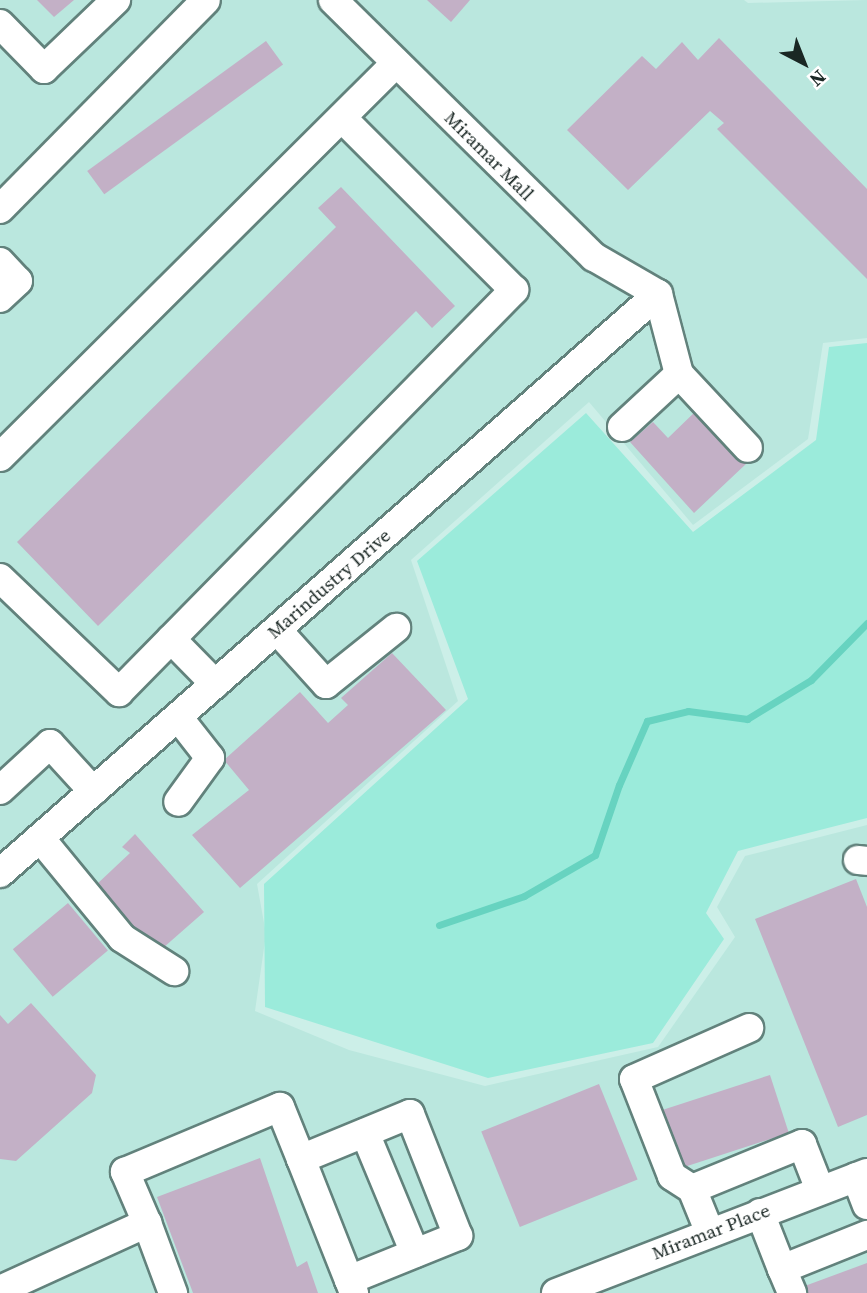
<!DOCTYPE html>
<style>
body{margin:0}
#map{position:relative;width:867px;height:1293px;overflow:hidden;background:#ccefe8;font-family:"Source Serif 4",serif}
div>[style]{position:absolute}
.built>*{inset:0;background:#bae7de}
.green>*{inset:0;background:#9bebdb}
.stream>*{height:7px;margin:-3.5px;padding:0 3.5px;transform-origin:3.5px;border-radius:3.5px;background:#67d3c0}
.building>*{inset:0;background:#c3b0c6;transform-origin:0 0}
.roads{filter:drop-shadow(2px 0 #62827c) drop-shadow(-2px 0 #62827c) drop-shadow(0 2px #62827c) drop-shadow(0 -2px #62827c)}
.minor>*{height:28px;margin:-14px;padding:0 14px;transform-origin:14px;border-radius:14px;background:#fff}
span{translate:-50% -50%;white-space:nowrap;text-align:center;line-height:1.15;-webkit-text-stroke:5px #fff;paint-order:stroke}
.street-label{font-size:19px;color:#1a2724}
.north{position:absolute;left:769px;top:28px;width:70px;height:70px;-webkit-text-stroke:5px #fff;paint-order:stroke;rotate:138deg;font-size:19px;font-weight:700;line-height:28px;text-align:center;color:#1a2724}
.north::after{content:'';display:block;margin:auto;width:24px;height:32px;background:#1a2724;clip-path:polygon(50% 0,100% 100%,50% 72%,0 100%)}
</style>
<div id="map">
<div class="built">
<div style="clip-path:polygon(0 0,744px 0,748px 3px,867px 0,867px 338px,823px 343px,808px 439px,693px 525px,589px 402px,411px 560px,458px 701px,257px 884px,266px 934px,255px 1011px,349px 1050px,485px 1086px,658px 1047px,735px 937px,717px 907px,745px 856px,867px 825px,867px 1293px,0 1293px)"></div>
</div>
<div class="green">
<div style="clip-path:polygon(867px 343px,867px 818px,738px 851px,706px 913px,724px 939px,653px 1043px,488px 1078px,265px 1007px,264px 884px,468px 699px,417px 561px,586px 413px,693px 532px,816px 440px,829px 347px)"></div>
</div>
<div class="stream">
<div style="left:439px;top:925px;width:90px;rotate:-18.8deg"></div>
<div style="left:524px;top:896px;width:82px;rotate:-30deg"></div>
<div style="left:595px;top:855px;width:74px;rotate:-71.1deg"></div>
<div style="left:619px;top:785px;width:70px;rotate:-66.4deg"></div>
<div style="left:647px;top:721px;width:42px;rotate:-13.7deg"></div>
<div style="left:688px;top:711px;width:60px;rotate:7.7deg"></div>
<div style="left:747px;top:719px;width:75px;rotate:-31.4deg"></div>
<div style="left:811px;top:680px;width:80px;rotate:-45.5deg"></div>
</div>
<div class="building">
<div style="clip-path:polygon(37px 0,74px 0,54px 17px)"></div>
<div style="clip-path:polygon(427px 0,470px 0,451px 22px)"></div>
<div style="clip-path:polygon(719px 38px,867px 189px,867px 279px,717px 129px,724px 123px,710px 111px,628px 190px,567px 130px,642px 56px,656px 69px,682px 42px,698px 60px)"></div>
<div style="left:266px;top:41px;width:29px;height:221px;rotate:54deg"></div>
<div style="clip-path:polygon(341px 187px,455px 306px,432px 328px,416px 311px,98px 626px,17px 542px,336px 227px,318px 208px)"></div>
<div style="clip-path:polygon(698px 409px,747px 463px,694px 513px,630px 442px,653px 422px,668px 438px)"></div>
<div style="clip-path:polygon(392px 653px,446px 710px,240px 888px,192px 835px,249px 790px,224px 760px,300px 692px,328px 723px,348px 705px,341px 698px)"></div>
<div style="clip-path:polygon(135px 834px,204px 912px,155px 955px,96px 885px,130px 853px,122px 847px)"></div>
<div style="clip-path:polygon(856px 879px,867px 907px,867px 1115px,838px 1127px,755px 919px)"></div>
<div style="left:68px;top:903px;width:62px;height:72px;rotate:50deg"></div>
<div style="clip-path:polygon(31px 1003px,96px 1075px,92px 1093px,16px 1161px,0 1159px,0 1015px,8px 1024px)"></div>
<div style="left:770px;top:1075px;width:61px;height:114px;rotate:72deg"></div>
<div style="left:599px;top:1084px;width:103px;height:127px;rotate:68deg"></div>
<div style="clip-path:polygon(260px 1158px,297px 1267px,307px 1261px,318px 1293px,193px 1293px,157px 1197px)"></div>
<div style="clip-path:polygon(867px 1263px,867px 1293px,805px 1293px,802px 1287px)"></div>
</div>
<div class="roads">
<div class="minor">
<div style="left:333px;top:0;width:366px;rotate:44.6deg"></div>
<div style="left:594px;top:257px;width:74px;rotate:30deg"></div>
<div style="left:0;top:24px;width:63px;rotate:45.6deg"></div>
<div style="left:44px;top:69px;width:100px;rotate:-43.8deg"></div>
<div style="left:0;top:209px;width:293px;rotate:-45.4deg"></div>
<div style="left:0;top:262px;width:26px;rotate:47deg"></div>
<div style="left:18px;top:281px;width:25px;rotate:137deg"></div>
<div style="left:679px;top:374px;width:101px;rotate:47deg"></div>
<div style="left:622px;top:427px;width:78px;rotate:-42.9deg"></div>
<div style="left:679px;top:374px;width:83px;rotate:-104.7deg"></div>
<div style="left:0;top:457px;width:559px;rotate:-44.85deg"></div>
<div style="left:0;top:578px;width:165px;rotate:43.8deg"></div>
<div style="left:119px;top:692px;width:564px;rotate:-45.5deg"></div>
<div style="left:514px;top:290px;width:243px;rotate:-135deg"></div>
<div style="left:277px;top:630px;width:73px;rotate:47.8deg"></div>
<div style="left:326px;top:684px;width:90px;rotate:-38.7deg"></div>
<div style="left:171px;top:639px;width:63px;rotate:45.6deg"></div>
<div style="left:178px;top:717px;width:52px;rotate:52deg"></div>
<div style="left:210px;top:758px;width:54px;rotate:126deg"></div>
<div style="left:0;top:790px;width:68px;rotate:-42.6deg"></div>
<div style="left:50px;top:744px;width:64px;rotate:47.5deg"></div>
<div style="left:40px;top:838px;width:129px;rotate:50.6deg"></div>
<div style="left:122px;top:938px;width:62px;rotate:32.4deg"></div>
<div style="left:858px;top:860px;width:9px;rotate:6deg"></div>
<div style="left:0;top:873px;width:876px;rotate:-41.35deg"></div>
<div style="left:365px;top:1133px;width:130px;rotate:67.4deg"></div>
<div style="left:856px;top:1177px;width:30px;rotate:69deg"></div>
<div style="left:692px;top:1189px;width:24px;rotate:-147deg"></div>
<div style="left:672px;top:1176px;width:104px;rotate:-111.4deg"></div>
<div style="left:634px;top:1079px;width:126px;rotate:-23.9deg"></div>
<div style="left:760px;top:1213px;width:60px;rotate:68.6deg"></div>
<div style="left:782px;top:1269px;width:92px;rotate:-21.8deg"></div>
<div style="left:147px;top:1223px;width:56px;rotate:-113.3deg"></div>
<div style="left:125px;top:1172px;width:168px;rotate:-22.8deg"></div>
<div style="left:280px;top:1107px;width:56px;rotate:68deg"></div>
<div style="left:710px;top:1233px;width:48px;rotate:-112.2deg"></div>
<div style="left:692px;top:1189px;width:119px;rotate:-22.2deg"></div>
<div style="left:802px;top:1144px;width:49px;rotate:68.6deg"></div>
<div style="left:782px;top:1269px;width:26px;rotate:67deg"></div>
<div style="left:349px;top:1280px;width:118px;rotate:-22deg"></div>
<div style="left:458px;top:1236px;width:131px;rotate:-111.5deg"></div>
<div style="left:410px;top:1114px;width:118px;rotate:157.6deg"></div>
<div style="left:301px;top:1159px;width:130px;rotate:68.4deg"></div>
<div style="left:349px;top:1280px;width:14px;rotate:69deg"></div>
<div style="left:0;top:1290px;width:162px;rotate:-24.5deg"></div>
<div style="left:147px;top:1223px;width:75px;rotate:69.6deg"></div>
<div style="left:556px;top:1293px;width:333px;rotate:-21.1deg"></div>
</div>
</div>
<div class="street-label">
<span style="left:489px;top:156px;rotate:45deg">Miramar Mall</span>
<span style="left:329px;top:584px;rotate:-41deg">Marindustry Drive</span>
<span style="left:711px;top:1232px;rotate:-21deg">Miramar Place</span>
</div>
<div class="north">N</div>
</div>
